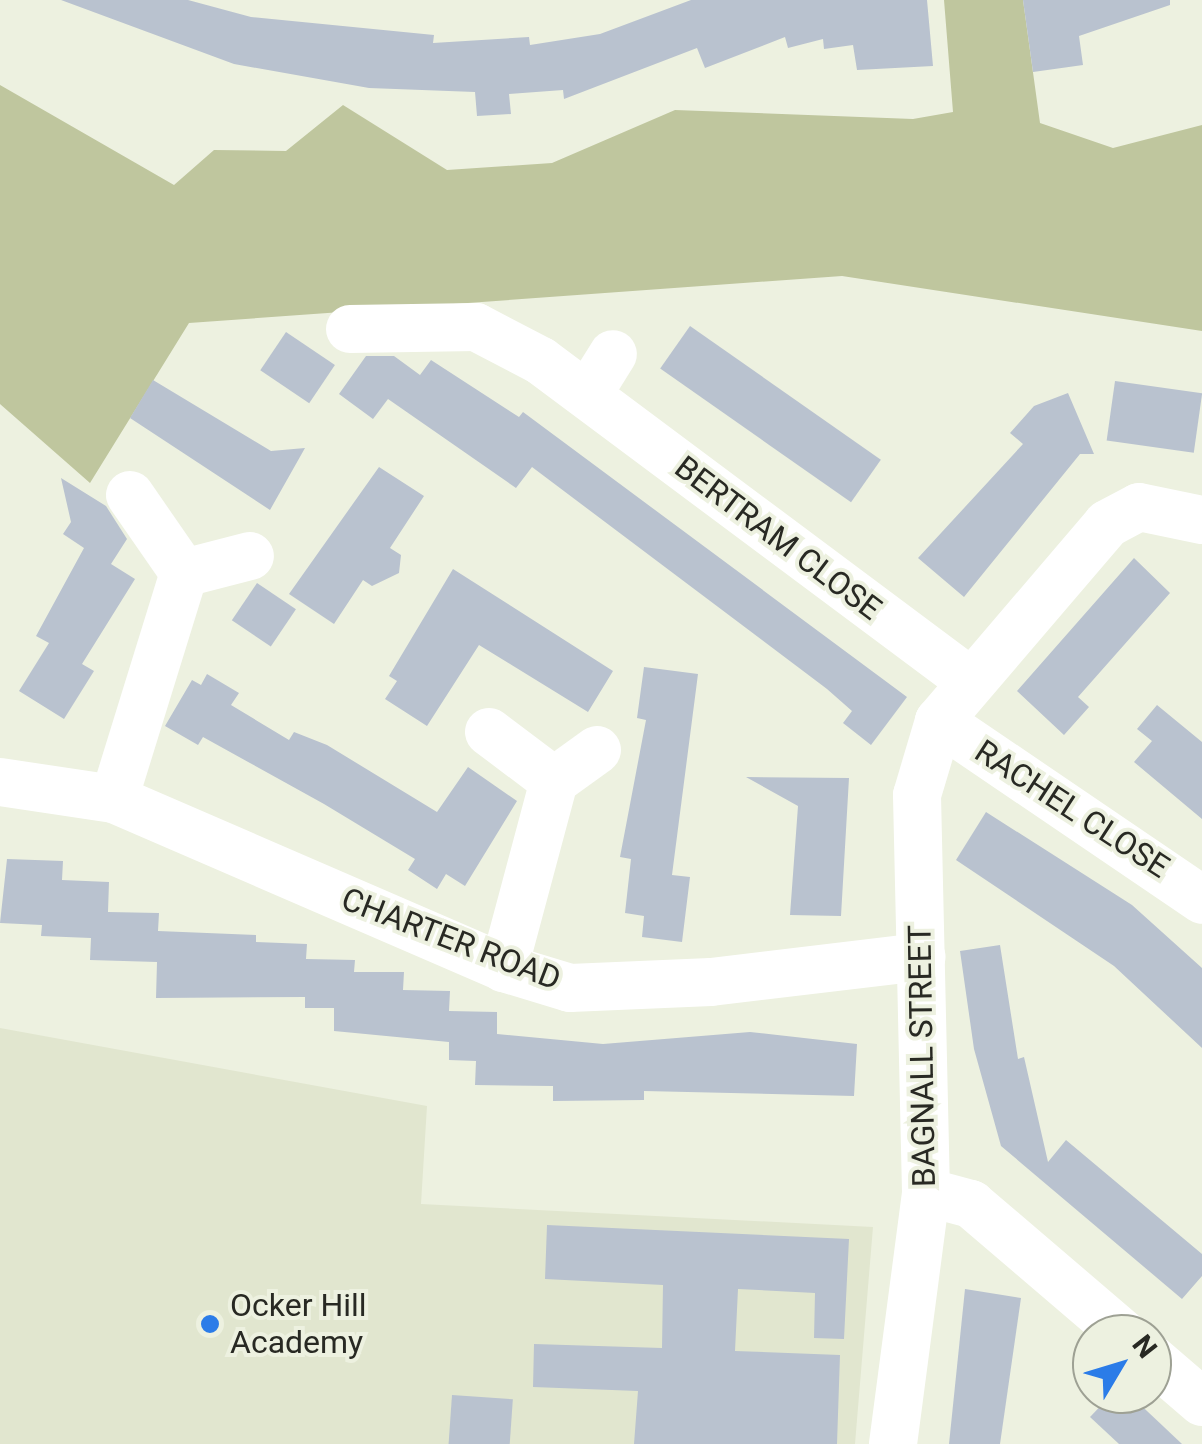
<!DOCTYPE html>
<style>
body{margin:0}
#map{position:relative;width:1202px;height:1444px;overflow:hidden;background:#edf1e0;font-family:Roboto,sans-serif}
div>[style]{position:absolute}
.built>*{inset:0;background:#e1e6cf}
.green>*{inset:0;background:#bfc69e}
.building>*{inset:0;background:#b9c2cf;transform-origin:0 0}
.minor>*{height:48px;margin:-24px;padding:0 24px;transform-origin:24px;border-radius:24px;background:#fff}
.dots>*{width:28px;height:28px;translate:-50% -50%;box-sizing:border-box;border:5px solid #edf1e0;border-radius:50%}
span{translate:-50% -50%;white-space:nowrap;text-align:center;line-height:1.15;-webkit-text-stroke:8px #edf1e0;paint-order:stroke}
.street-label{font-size:32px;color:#282923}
.poi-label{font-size:32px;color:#282923}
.left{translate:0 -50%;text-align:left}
.north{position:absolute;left:1072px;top:1314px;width:100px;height:100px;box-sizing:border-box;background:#edf1e0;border:2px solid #9ea194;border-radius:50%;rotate:52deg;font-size:28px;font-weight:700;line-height:40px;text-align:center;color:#282923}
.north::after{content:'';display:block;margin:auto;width:35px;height:45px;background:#2b7ce8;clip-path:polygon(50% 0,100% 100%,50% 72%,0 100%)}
</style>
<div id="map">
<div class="built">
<div style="clip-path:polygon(0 1028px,427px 1106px,421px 1204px,873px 1227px,855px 1444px,0 1444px)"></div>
</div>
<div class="green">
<div style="clip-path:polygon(944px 0,1023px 0,1040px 123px,1113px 148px,1202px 125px,1202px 331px,842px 276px,189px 323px,90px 483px,0 404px,0 85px,174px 185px,214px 150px,286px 151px,343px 105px,447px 170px,552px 163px,675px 110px,913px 119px,953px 112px)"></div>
</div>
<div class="building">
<div style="clip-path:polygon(61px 0,188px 0,251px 17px,434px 35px,433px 43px,529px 37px,530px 45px,600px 34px,691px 0,927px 0,933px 66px,857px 70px,853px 45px,824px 49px,823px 39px,788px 48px,785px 37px,705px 68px,697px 48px,564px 99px,563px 90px,509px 94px,511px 114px,477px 116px,475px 92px,369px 88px,234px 64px)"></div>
<div style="clip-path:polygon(1023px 0,1170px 0,1170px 5px,1079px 36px,1083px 65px,1033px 72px)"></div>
<div style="left:690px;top:326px;width:233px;height:52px;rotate:35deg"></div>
<div style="left:286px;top:332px;width:59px;height:46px;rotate:34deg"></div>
<div style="clip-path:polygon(366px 356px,394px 356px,420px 375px,431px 360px,519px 417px,523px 412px,907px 697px,871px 745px,843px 723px,852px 711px,827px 689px,532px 467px,516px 488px,388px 399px,373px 419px,339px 394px)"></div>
<div style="clip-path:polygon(153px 380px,271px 451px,305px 448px,270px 510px,130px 418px)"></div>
<div style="left:1115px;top:381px;width:88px;height:60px;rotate:8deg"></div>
<div style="clip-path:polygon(1068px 393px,1094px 454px,1080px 454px,964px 597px,918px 558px,1023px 444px,1010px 433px,1034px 406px)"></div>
<div style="clip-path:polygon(379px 467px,424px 496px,390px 548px,401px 555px,399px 573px,372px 586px,363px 580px,334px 624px,289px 594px)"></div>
<div style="clip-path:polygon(61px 478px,106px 506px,127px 539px,111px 564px,135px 579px,82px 664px,94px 671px,64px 719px,19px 691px,49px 643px,36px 636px,84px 548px,63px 534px,71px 522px)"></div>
<div style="clip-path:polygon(1134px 558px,1170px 593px,1078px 697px,1089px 707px,1064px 735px,1017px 691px)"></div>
<div style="clip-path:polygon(453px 569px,613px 671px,588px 712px,479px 645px,427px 726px,385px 699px,397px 681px,389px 676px)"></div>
<div style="left:257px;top:583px;width:47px;height:45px;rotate:34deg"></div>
<div style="clip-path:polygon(644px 667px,698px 674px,672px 875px,690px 877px,682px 942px,642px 937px,644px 916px,625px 913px,631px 859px,620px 857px,646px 720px,637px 718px)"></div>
<div style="clip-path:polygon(207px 674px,239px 693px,231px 705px,289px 740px,294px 732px,327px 745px,437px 812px,468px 767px,517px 801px,465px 886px,446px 874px,437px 889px,408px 870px,415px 859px,324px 804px,203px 737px,198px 745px,165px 726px,192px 680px,201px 685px)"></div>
<div style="clip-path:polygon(1157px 705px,1202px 742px,1202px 819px,1134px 762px,1152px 741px,1137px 729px)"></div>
<div style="clip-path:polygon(746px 777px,849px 778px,841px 916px,790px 915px,798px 806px)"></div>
<div style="clip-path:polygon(986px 812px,1132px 905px,1202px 968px,1202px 1048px,1114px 966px,956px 860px)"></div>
<div style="clip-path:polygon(7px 859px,63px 861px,62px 880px,109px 882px,108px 912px,159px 913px,158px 931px,256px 935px,256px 942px,307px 944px,306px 959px,355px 960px,354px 972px,404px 972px,403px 990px,450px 991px,449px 1011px,497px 1012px,497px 1034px,603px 1044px,750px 1032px,857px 1044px,854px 1096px,644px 1091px,644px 1100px,553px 1101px,553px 1086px,475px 1085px,476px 1061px,449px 1060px,449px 1042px,334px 1031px,334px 1008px,305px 1008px,305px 997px,156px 998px,157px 962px,90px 960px,91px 938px,41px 936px,42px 925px,0 923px)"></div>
<div style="clip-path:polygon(1000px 945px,1018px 1059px,1024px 1057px,1048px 1162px,1066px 1140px,1202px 1254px,1202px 1276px,1182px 1299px,1001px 1146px,974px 1049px,960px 951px)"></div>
<div style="clip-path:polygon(547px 1225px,849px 1239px,844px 1339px,814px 1338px,815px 1293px,738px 1289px,735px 1351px,840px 1355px,837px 1444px,634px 1444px,638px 1391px,533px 1387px,534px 1344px,662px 1348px,663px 1285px,545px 1279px)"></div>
<div style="clip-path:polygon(965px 1289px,1021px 1298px,1000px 1444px,949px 1444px)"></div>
<div style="clip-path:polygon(1112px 1394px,1129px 1394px,1182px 1444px,1119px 1444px,1090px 1417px)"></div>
<div style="left:452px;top:1395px;width:61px;height:49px;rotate:4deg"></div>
</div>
<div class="minor">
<div style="left:350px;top:329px;width:126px;rotate:-0.9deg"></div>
<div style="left:476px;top:327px;width:73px;rotate:27.6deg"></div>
<div style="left:541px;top:361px;width:535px;rotate:36.72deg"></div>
<div style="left:588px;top:394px;width:47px;rotate:-58deg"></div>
<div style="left:130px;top:495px;width:95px;rotate:55.3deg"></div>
<div style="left:939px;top:721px;width:318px;rotate:34.2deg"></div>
<div style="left:489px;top:732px;width:81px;rotate:37deg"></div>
<div style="left:554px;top:781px;width:194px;rotate:105deg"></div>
<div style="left:554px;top:781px;width:53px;rotate:-35.8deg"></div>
<div style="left:0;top:782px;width:115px;rotate:8.5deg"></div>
<div style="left:114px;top:799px;width:425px;rotate:23.4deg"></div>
<div style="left:504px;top:968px;width:69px;rotate:16.9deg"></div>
<div style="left:570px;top:988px;width:141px;rotate:-2.4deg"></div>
<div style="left:711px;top:982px;width:212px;rotate:-6.8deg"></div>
<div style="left:114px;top:799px;width:237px;rotate:-72.8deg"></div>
<div style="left:184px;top:573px;width:68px;rotate:-14.4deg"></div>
<div style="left:926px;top:1192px;width:47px;rotate:14.9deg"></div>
<div style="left:971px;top:1204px;width:200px;rotate:40.5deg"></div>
<div style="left:1152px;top:1359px;width:66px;rotate:40.7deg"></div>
<div style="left:893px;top:1444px;width:254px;rotate:-82.5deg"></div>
<div style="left:926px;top:1192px;width:397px;rotate:-91.3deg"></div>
<div style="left:917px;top:795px;width:77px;rotate:-73.4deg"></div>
<div style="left:939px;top:721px;width:259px;rotate:-49.5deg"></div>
<div style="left:1107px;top:524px;width:36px;rotate:-28deg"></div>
<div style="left:1139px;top:507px;width:64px;rotate:11.7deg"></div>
</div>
<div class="dots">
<div style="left:210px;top:1324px;background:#2b7ce8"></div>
</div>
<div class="street-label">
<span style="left:778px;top:538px;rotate:37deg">BERTRAM CLOSE</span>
<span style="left:1072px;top:809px;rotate:33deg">RACHEL CLOSE</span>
<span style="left:451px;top:939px;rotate:21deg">CHARTER ROAD</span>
<span style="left:922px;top:1056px;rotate:-91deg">BAGNALL STREET</span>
</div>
<div class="poi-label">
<span class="left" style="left:230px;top:1324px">Ocker Hill<br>Academy</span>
</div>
<div class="north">N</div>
</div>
